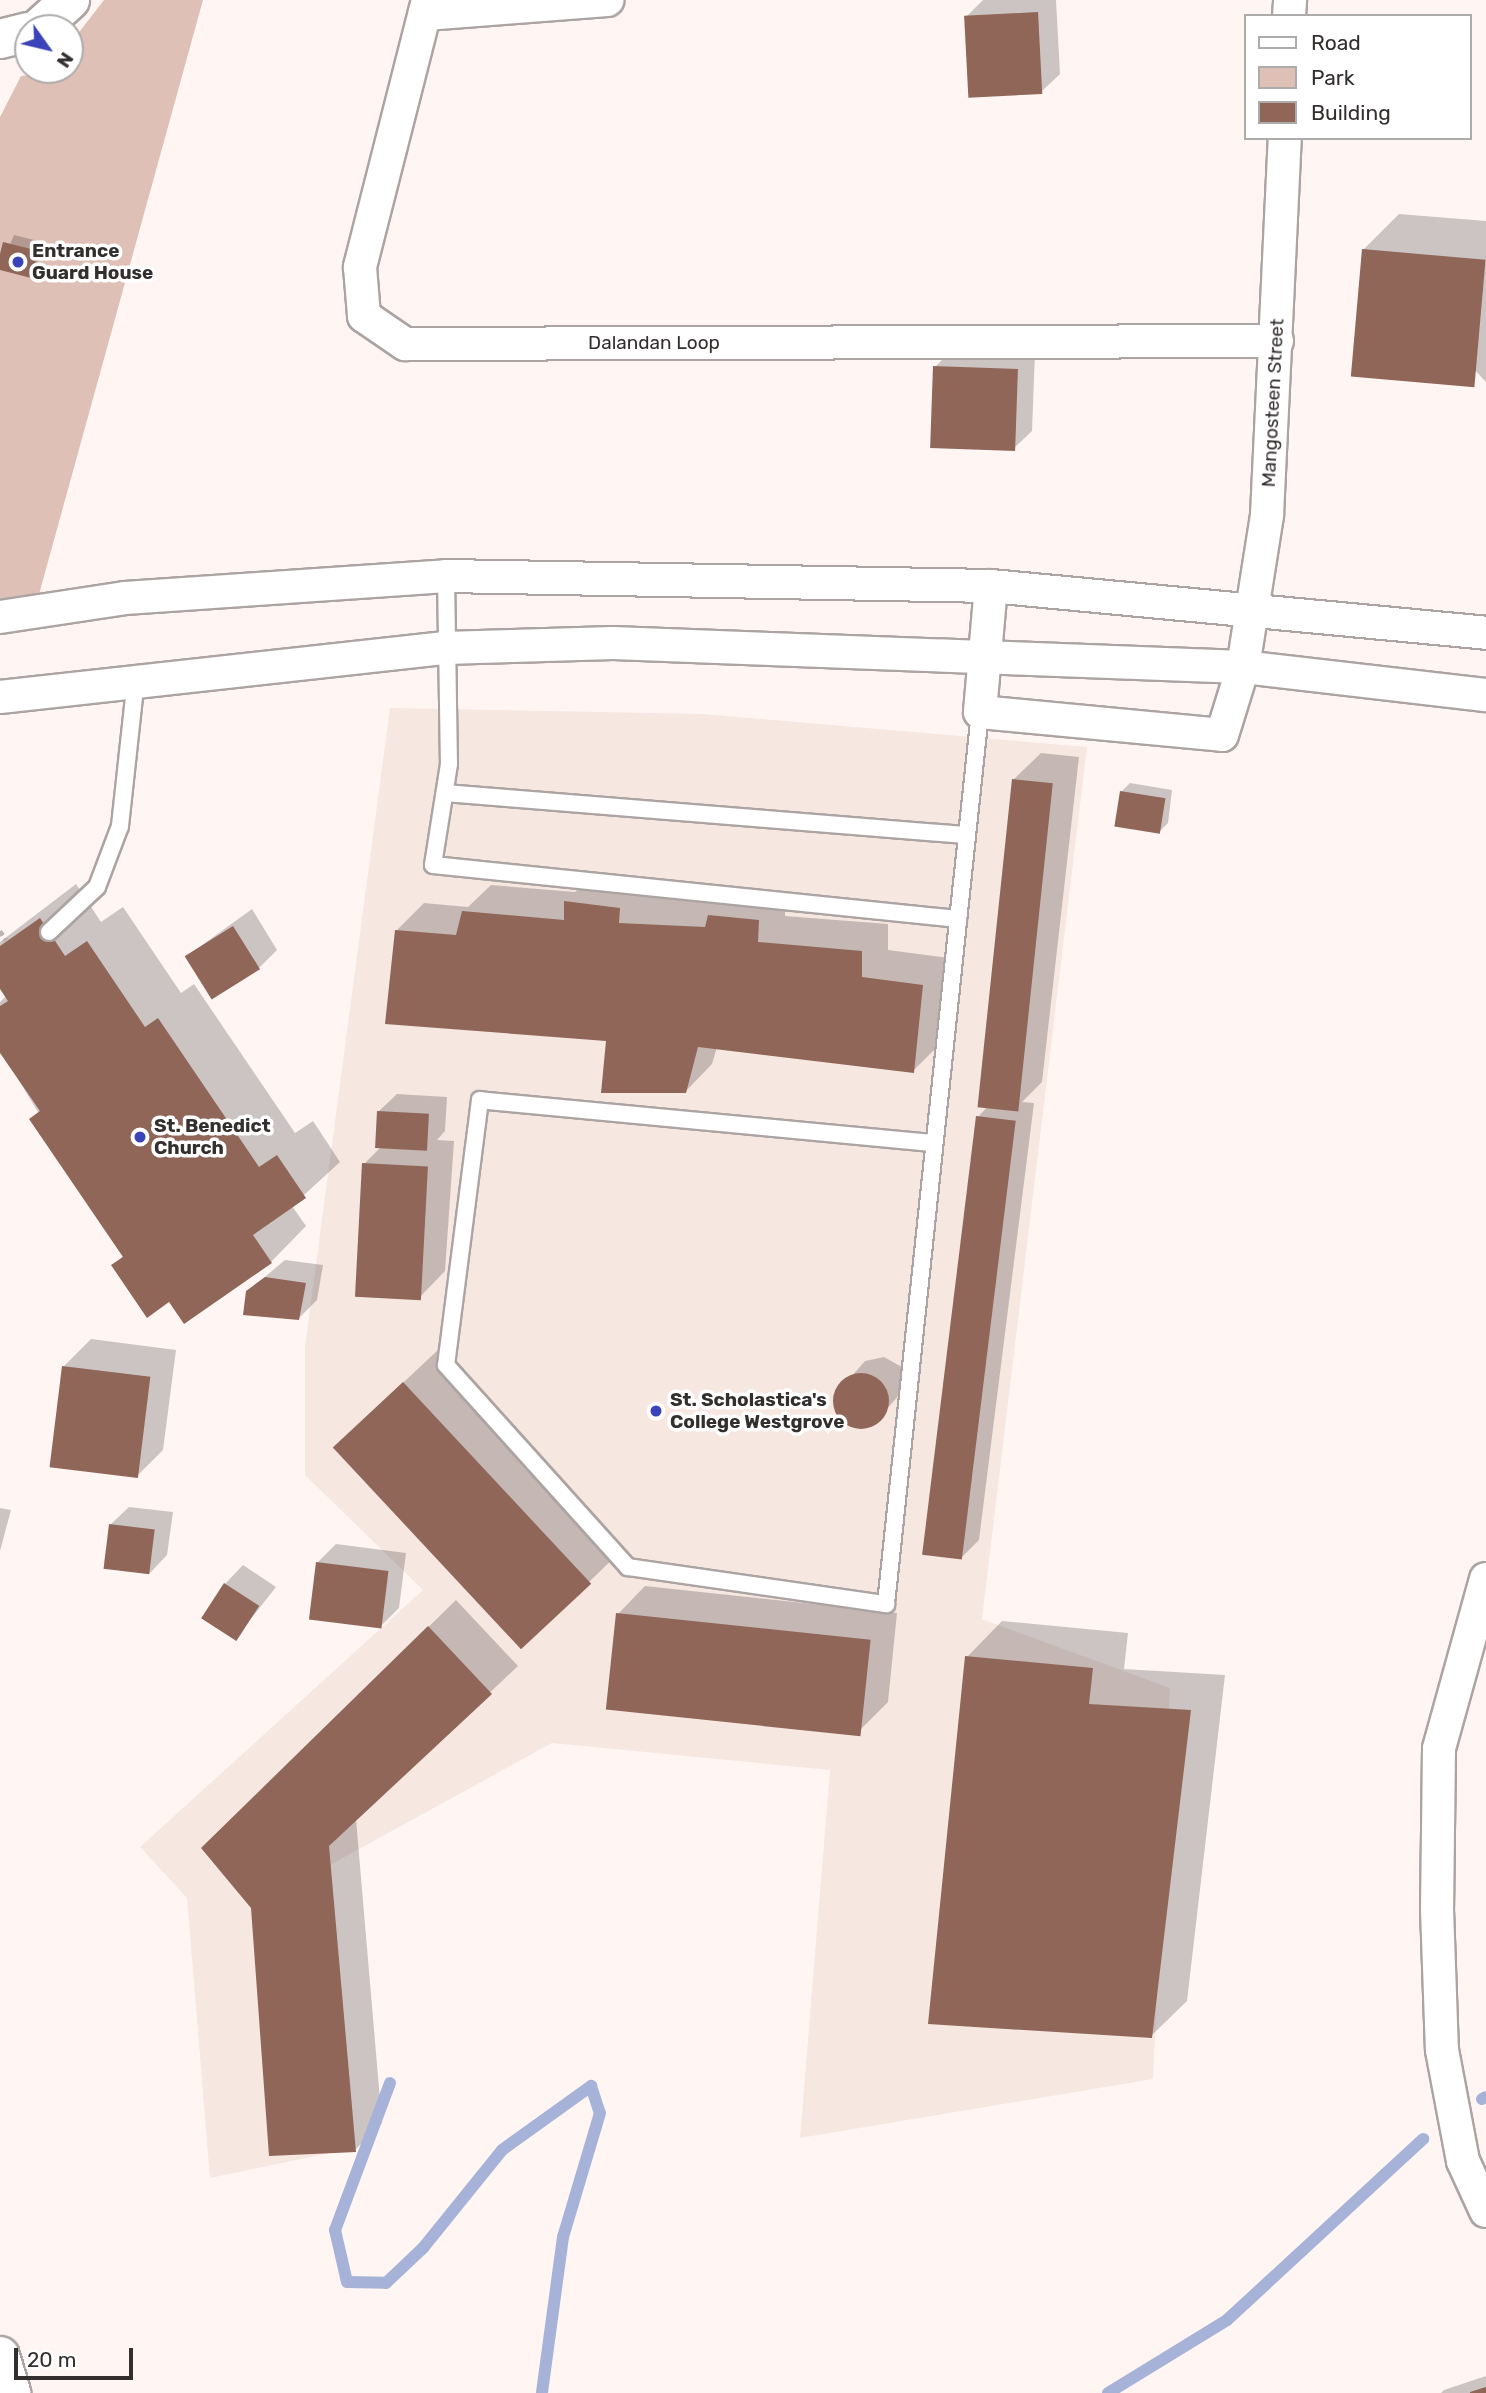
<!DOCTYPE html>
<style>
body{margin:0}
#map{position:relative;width:1486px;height:2393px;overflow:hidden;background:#fff6f4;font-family:Rubik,sans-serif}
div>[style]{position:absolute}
.built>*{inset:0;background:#f7e7e1}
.green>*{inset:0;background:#dfc0b6}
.shadow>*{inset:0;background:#0003}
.stream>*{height:12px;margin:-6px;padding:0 6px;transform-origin:6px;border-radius:6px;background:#a7b2d9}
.building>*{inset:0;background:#8f6658;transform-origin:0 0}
.round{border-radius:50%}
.path>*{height:4.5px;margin-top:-2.25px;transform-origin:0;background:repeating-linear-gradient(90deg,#bbb4b2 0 5px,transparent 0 8.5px)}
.roads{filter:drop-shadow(2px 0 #aca4a2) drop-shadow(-2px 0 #aca4a2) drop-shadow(0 2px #aca4a2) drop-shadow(0 -2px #aca4a2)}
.service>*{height:16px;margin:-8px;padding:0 8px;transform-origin:8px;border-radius:8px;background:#fff}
.minor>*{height:32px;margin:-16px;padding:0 16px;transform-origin:16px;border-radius:16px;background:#fff}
.tertiary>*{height:38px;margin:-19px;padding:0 19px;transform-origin:19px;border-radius:19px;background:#fff}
.dots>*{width:19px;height:19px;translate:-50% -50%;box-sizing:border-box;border:4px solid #fff;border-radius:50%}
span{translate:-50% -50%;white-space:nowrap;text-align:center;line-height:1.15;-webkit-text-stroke:7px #fff;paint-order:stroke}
.poi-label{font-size:19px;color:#332f2e;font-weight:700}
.left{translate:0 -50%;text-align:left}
.street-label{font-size:19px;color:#332f2e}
.legend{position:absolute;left:1244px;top:14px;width:228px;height:126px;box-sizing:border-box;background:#fff;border:2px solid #adacab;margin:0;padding:9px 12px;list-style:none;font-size:21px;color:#332f2e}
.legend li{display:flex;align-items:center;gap:14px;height:35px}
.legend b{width:35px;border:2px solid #adacab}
.north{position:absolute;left:14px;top:14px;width:70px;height:70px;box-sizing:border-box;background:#fff;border:2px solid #adacab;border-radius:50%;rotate:124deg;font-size:19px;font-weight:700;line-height:28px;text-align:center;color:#332f2e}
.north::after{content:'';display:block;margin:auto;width:24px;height:32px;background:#3a43b7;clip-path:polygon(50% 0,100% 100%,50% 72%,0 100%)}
.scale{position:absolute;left:14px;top:2348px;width:119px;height:32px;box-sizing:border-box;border:4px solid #332f2e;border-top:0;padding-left:9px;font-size:21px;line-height:24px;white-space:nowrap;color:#332f2e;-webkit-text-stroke:5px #fff;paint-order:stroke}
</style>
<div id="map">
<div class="built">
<div style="clip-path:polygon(390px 708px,703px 714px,1087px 747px,982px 1619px,1170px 1688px,1153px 2079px,800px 2138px,830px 1770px,552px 1743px,330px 1865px,335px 2152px,210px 2178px,187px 1898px,140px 1847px,423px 1590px,305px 1475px,305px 1347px)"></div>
</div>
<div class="green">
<div style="clip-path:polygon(104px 0,203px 0,38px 598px,0 603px,0 117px,21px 76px,70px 70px,70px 44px)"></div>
</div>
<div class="shadow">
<div style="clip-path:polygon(983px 0,1056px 0,1060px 74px,1041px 92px,966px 17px)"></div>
<div style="clip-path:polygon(1399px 214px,1486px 221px,1486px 382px,1363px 250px)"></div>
<div style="clip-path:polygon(14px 235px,46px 243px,32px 275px,0 268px)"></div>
<div style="clip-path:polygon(953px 349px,1035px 351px,1032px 431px,1013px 449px,935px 367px)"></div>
<div style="clip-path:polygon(1041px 753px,1079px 757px,1042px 1082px,1022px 1102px,1034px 1103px,979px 1540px,961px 1558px,978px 1117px,988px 1106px,1013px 780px)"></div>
<div style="clip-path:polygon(1130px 783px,1172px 790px,1168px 823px,1159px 832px,1121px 792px)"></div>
<div style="clip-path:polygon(593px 874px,646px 882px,646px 896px,785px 894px,785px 916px,888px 924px,888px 950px,949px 958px,940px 1044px,913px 1071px,717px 1047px,712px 1064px,685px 1092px,608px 1039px,397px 930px,424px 903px,468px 907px,491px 885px,575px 892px)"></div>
<div style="clip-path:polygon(76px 884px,101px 922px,123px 907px,181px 993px,194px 984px,295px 1133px,313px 1121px,340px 1162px,292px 1206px,306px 1226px,271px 1262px,170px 1299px,114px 1265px,124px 1255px,0 1049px,0 1002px,6px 996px,0 986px,0 942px)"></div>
<div style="clip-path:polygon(252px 909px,277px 950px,259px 968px,187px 956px)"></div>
<div style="clip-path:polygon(397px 1094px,447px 1097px,445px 1131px,437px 1140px,454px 1141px,445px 1271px,418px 1299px,364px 1164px,381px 1147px,378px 1112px)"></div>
<div style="clip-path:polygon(285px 1260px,323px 1265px,317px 1300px,299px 1318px,248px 1291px)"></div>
<div style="clip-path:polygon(91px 1339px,176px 1350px,163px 1450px,136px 1477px,64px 1366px)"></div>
<div style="clip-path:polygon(440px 1348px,624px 1548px,588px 1583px,335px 1447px)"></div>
<div style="clip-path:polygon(884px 1357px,902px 1367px,905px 1388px,874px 1424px,853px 1427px,837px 1414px,835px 1395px,865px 1361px)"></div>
<div style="clip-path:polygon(129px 1507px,173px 1512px,167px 1555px,149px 1574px,110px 1525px)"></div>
<div style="clip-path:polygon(0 1508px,11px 1510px,0 1551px)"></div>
<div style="clip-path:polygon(336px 1544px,406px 1553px,399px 1608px,380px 1627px,318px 1562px)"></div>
<div style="clip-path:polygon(243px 1565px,276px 1587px,235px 1639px,225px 1584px)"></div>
<div style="clip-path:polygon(645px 1586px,897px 1613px,888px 1702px,860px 1730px,618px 1614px)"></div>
<div style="clip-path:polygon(456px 1600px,518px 1666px,356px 1819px,382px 2123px,355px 2150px,253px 1908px,230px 1821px)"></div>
<div style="clip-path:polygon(1002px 1621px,1128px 1633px,1124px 1669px,1225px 1675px,1187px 2001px,1151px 2036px,967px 1657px)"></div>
<div style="clip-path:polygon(1486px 2376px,1486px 2393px,1441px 2393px,1444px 2390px)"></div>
</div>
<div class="stream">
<div style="left:390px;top:2083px;width:157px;rotate:110.5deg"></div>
<div style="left:335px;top:2230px;width:53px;rotate:77deg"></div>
<div style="left:347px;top:2282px;width:39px;rotate:1deg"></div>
<div style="left:386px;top:2283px;width:51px;rotate:-43.4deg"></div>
<div style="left:423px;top:2248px;width:126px;rotate:-51.1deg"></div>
<div style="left:502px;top:2150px;width:110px;rotate:-35.7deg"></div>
<div style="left:591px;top:2086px;width:28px;rotate:72deg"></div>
<div style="left:600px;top:2113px;width:129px;rotate:106.6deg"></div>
<div style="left:563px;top:2237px;width:157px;rotate:97.7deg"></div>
<div style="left:1482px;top:2099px;width:4px;rotate:-27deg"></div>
<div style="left:1108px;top:2393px;width:140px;rotate:-31.5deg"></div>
<div style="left:1227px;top:2320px;width:267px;rotate:-42.7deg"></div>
</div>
<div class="building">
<div style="left:1038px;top:12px;width:82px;height:74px;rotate:87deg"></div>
<div style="left:3px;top:242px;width:36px;height:28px;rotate:14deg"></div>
<div style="left:1362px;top:249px;width:124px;height:128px;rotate:5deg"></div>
<div style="left:933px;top:366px;width:85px;height:82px;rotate:2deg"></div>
<div style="left:1012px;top:779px;width:41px;height:330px;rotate:6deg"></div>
<div style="left:1120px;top:791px;width:46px;height:36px;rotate:9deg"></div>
<div style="clip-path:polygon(564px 901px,620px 908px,619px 923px,705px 927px,708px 915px,759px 920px,758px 942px,862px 951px,862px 977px,923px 985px,914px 1073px,698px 1047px,686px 1093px,601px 1093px,606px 1041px,385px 1024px,395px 930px,456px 935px,462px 911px,564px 920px)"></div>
<div style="clip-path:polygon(40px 918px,65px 956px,87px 941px,145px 1027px,158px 1018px,259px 1167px,277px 1155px,306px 1198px,253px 1235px,272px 1263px,184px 1324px,169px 1302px,147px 1318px,111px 1265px,123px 1257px,29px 1119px,40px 1111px,0 1053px,0 1006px,8px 1001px,0 989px,0 946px)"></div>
<div style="left:233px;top:926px;width:51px;height:57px;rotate:58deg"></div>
<div style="left:377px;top:1111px;width:52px;height:37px;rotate:3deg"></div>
<div style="left:976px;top:1116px;width:40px;height:442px;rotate:7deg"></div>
<div style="left:362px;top:1163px;width:66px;height:134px;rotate:3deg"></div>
<div style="clip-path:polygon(265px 1277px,306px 1283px,299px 1320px,243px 1315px,246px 1291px)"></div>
<div style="left:62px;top:1366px;width:89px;height:102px;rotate:7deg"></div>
<div class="round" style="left:833px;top:1373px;width:56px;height:56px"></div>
<div style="left:403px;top:1382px;width:276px;height:96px;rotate:47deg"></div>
<div style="left:109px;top:1524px;width:46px;height:45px;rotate:7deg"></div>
<div style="left:316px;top:1562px;width:73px;height:58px;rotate:7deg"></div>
<div style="left:224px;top:1583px;width:42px;height:42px;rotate:33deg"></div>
<div style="left:616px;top:1613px;width:256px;height:97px;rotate:6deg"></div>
<div style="clip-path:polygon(428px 1626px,492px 1694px,329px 1846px,356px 2152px,269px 2156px,251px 1908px,201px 1848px)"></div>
<div style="clip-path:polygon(965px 1656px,1093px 1668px,1089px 1704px,1191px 1710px,1152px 2038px,928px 2024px)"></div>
<div style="clip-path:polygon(1486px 2387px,1486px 2393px,1470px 2393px,1470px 2392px)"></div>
</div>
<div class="path">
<div style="left:0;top:931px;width:12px;rotate:55deg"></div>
</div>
<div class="roads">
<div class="service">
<div style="left:446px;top:576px;width:188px;rotate:89.1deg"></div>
<div style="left:449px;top:764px;width:102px;rotate:99deg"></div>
<div style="left:433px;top:865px;width:528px;rotate:5.87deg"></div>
<div style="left:445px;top:793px;width:522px;rotate:4.62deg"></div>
<div style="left:49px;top:932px;width:66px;rotate:-43.2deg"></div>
<div style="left:97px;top:887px;width:65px;rotate:-69.3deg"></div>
<div style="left:120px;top:826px;width:148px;rotate:-83.8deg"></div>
<div style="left:932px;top:1143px;width:454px;rotate:-174.6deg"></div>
<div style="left:480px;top:1100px;width:267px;rotate:97.3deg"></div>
<div style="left:446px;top:1365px;width:272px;rotate:48deg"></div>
<div style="left:628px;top:1567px;width:261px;rotate:8.2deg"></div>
<div style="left:886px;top:1604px;width:897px;rotate:-83.98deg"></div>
</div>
<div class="minor">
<div style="left:428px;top:0;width:276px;rotate:104.3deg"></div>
<div style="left:360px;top:267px;width:49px;rotate:85.3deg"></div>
<div style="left:364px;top:316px;width:50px;rotate:34.3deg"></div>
<div style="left:405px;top:344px;width:872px;rotate:-0.2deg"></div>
<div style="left:425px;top:14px;width:183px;rotate:-4.4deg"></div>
<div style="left:1289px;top:16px;width:16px;rotate:-86deg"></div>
<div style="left:991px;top:586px;width:126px;rotate:95deg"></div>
<div style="left:980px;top:712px;width:243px;rotate:5.4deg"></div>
<div style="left:1222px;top:735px;width:71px;rotate:-72.8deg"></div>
<div style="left:1243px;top:667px;width:154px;rotate:-81deg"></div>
<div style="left:1267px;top:515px;width:377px;rotate:-87.3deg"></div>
<div style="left:0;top:617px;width:126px;rotate:-8.6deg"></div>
<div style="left:125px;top:598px;width:322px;rotate:-3.9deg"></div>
<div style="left:446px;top:576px;width:545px;rotate:1.05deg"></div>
<div style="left:991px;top:586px;width:497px;rotate:5.4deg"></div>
<div style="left:0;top:697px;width:448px;rotate:-6.3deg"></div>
<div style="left:445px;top:648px;width:168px;rotate:-1.7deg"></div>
<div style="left:613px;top:643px;width:630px;rotate:2.18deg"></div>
<div style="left:1243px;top:667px;width:245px;rotate:6.6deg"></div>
<div style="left:1486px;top:1579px;width:176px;rotate:105.5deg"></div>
<div style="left:1439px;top:1749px;width:160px;rotate:90.7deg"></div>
<div style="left:1437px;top:1909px;width:141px;rotate:88deg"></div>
<div style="left:1442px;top:2050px;width:113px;rotate:79.3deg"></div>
<div style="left:1463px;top:2161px;width:55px;rotate:65.3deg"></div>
</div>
<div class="tertiary">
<div style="left:39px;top:28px;width:42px;rotate:-42.1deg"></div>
<div style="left:0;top:39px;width:29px;rotate:-14deg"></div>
<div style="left:0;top:2356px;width:39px;rotate:73deg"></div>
</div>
</div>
<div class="dots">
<div style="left:18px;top:262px;background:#3a43b7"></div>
<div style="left:140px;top:1137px;background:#3a43b7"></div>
<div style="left:656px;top:1411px;background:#3a43b7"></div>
</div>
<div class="poi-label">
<span class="left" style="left:32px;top:262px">Entrance<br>Guard House</span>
<span class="left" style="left:154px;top:1137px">St. Benedict<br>Church</span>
<span class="left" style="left:670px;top:1411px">St. Scholastica's<br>College Westgrove</span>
</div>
<div class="street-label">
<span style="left:654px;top:343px">Dalandan Loop</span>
<span style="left:1273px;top:403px;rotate:-87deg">Mangosteen Street</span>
</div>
<ul class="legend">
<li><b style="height:9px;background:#fff"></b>Road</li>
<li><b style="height:19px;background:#dfc0b6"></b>Park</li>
<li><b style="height:19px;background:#8f6658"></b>Building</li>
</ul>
<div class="north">N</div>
<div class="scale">20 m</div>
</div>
